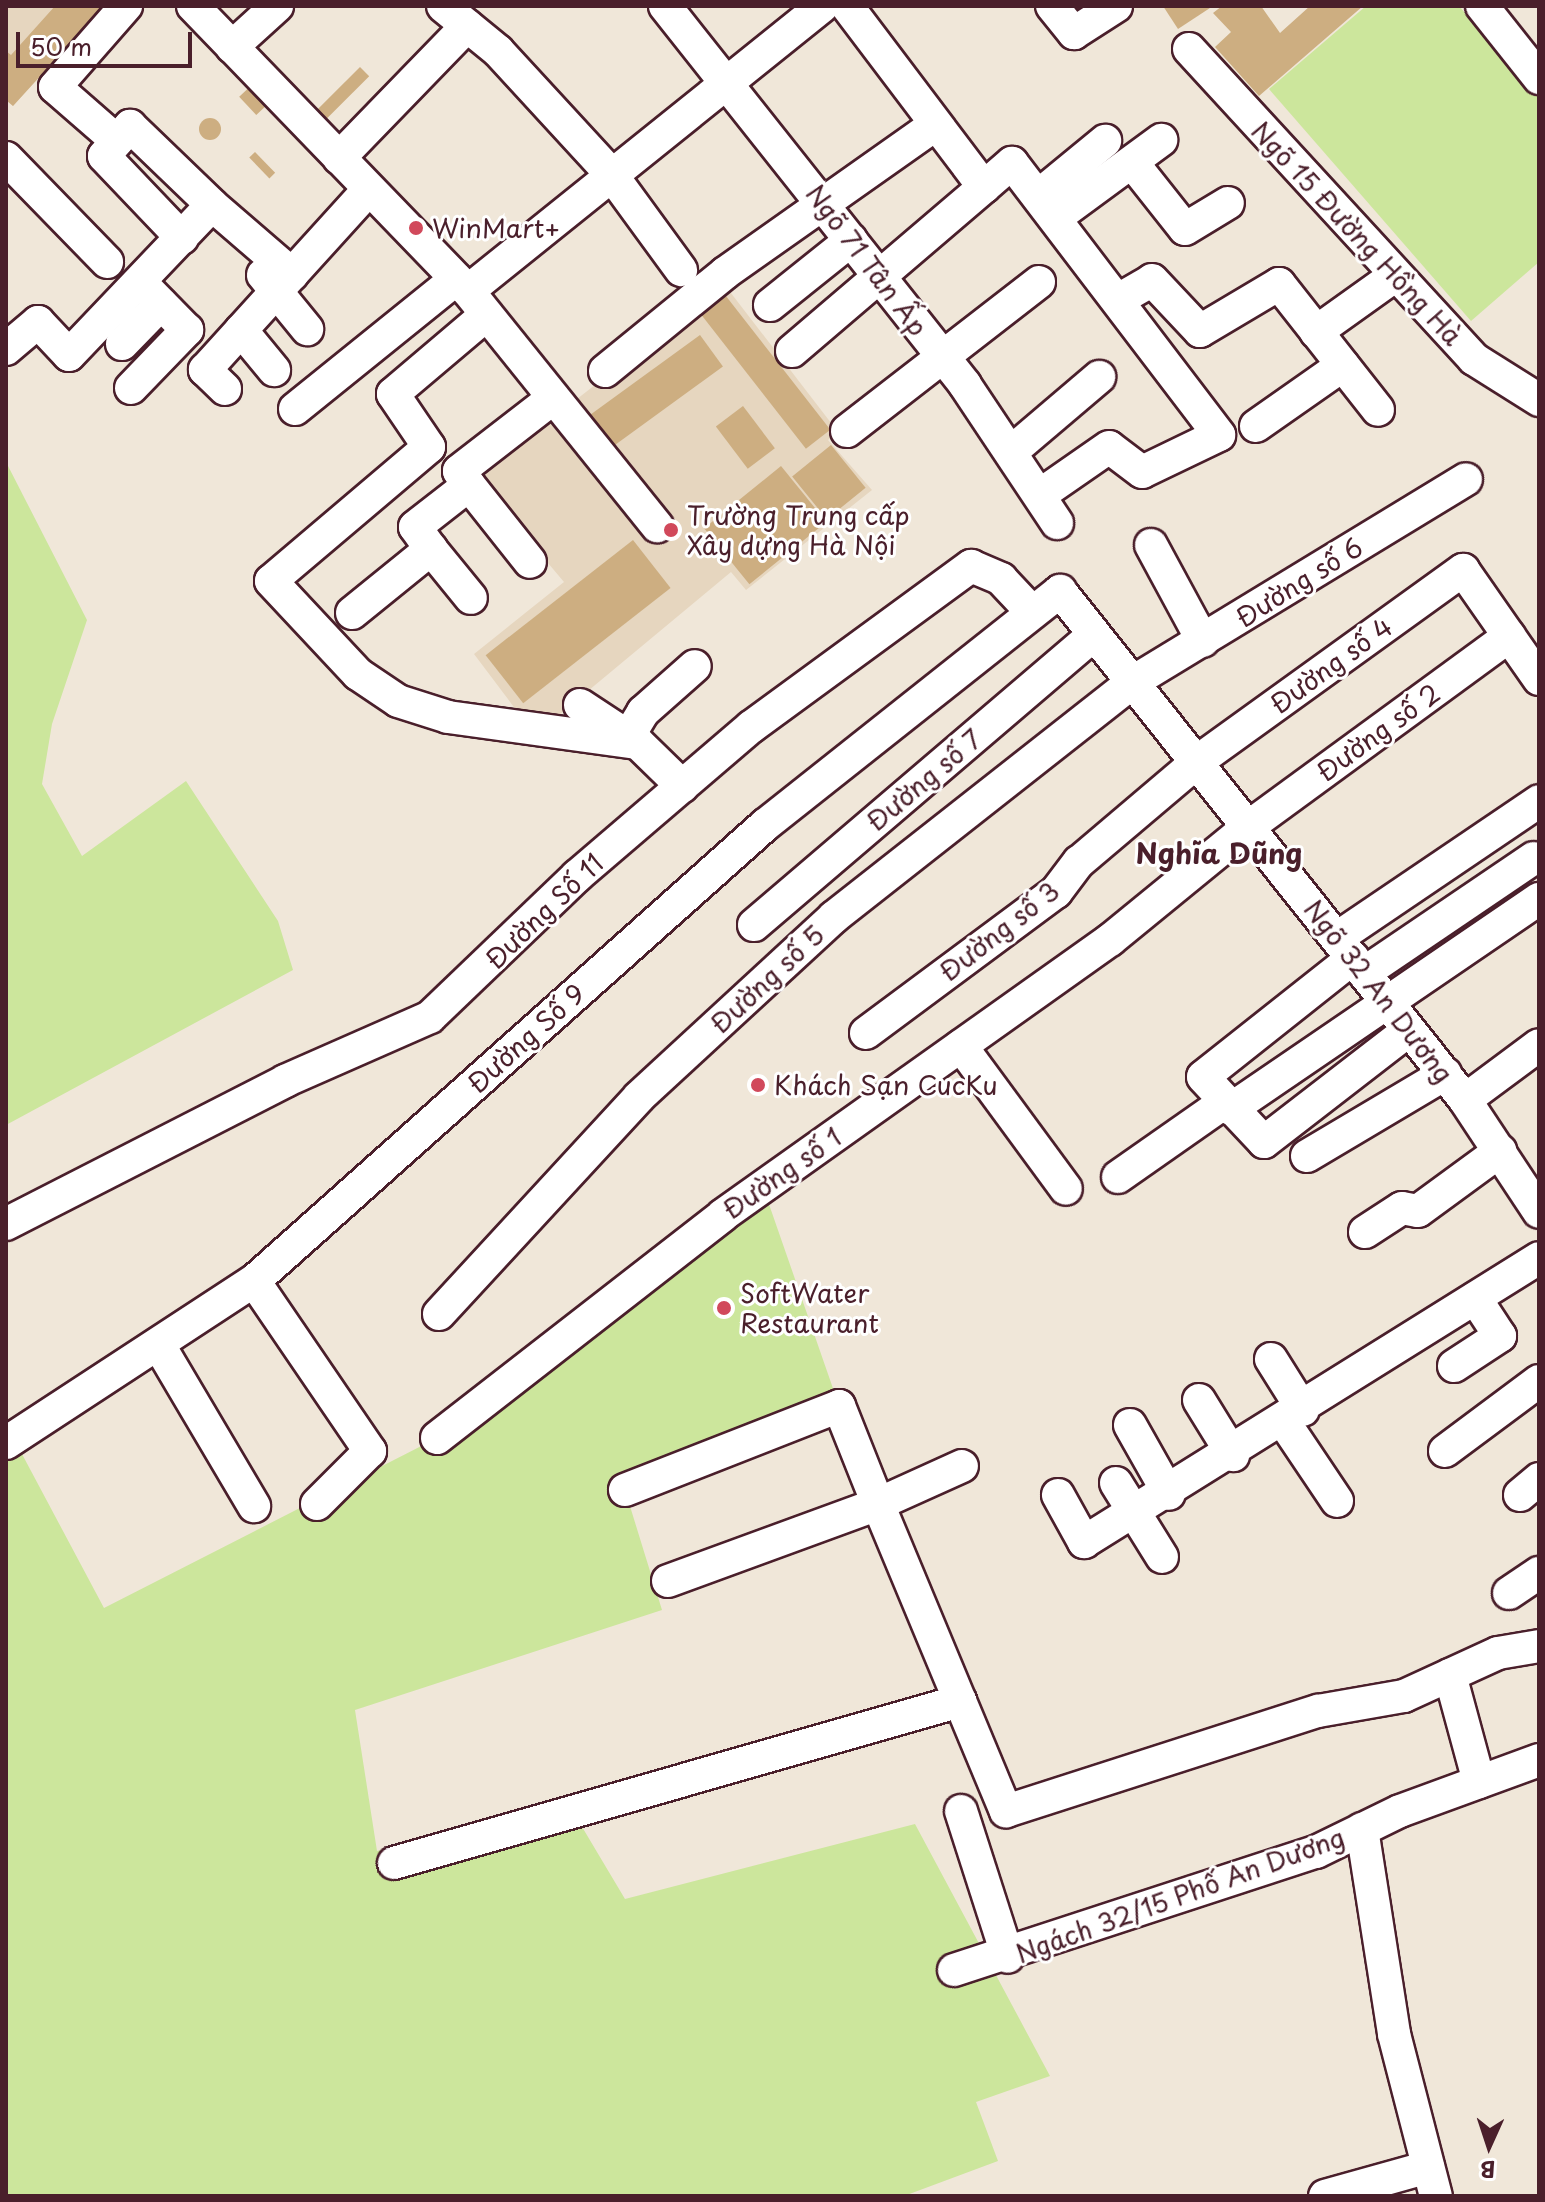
<!DOCTYPE html>
<meta charset="utf-8">
<style>
body{margin:0}
#map{position:relative;width:1545px;height:2202px;overflow:hidden;background:#f0e7d9;font-family:"Playpen Sans",sans-serif}
div>[style]{position:absolute}
.built>*{inset:0;background:#e6d6bf}
.green>*{inset:0;background:#cce69c}
.building>*{inset:0;background:#cdae81;transform-origin:0 0}
.round{border-radius:50%}
.roads{filter:drop-shadow(2px 0 #4a1f2b) drop-shadow(-2px 0 #4a1f2b) drop-shadow(0 2px #4a1f2b) drop-shadow(0 -2px #4a1f2b)}
.minor>*{height:32px;margin:-16px;padding:0 16px;transform-origin:16px;border-radius:16px;background:#fff}
.dots>*{width:22px;height:22px;translate:-50% -50%;box-sizing:border-box;border:4px solid #fff;border-radius:50%}
span{translate:-50% -50%;white-space:nowrap;text-align:center;line-height:1.15;-webkit-text-stroke:6px #fff;paint-order:stroke}
.poi-label{font-size:26px;color:#4a1f2b}
.left{translate:0 -50%;text-align:left}
.street-label{font-size:26px;color:#4a1f2b}
.neighbourhood-label{font-size:28px;color:#4a1f2b;font-weight:700}
.frame{position:absolute;inset:0;border:8px solid #4a1f2b;pointer-events:none}
.north{position:absolute;left:1449px;top:2106px;width:80px;height:80px;-webkit-text-stroke:6px #fff;paint-order:stroke;rotate:183deg;font-size:22px;font-weight:700;line-height:32px;text-align:center;color:#4a1f2b}
.north::after{content:'';display:block;margin:auto;width:28px;height:36px;background:#4a1f2b;clip-path:polygon(50% 0,100% 100%,50% 72%,0 100%)}
.scale{position:absolute;left:16px;top:32px;width:176px;height:36px;box-sizing:border-box;border:4px solid #4a1f2b;border-top:0;padding-left:10px;font-size:24px;line-height:28px;white-space:nowrap;color:#4a1f2b;-webkit-text-stroke:6px #fff;paint-order:stroke}
</style>
<div id="map">
<div class="built">
<div style="clip-path:polygon(6px 6px,104px 6px,13px 106px,6px 100px)"></div>
<div style="clip-path:polygon(724px 284px,838px 432px,828px 440px,872px 490px,746px 590px,731px 572px,535px 735px,474px 654px,564px 582px,476px 478px)"></div>
</div>
<div class="green">
<div style="clip-path:polygon(1366px 6px,1459px 6px,1539px 98px,1539px 262px,1471px 321px,1269px 89px)"></div>
<div style="clip-path:polygon(6px 462px,87px 620px,52px 724px,42px 784px,82px 856px,186px 781px,278px 921px,293px 970px,6px 1125px)"></div>
<div style="clip-path:polygon(763px 1187px,836px 1397px,625px 1490px,662px 1610px,355px 1710px,377px 1851px,566px 1800px,625px 1899px,915px 1824px,1050px 2076px,976px 2102px,998px 2161px,904px 2196px,6px 2196px,6px 1424px,104px 1608px,437px 1438px)"></div>
</div>
<div class="building">
<div style="clip-path:polygon(55px 6px,104px 6px,13px 106px,6px 100px,6px 51px,11px 55px)"></div>
<div style="clip-path:polygon(1163px 6px,1213px 6px,1178px 29px)"></div>
<div style="clip-path:polygon(1222px 6px,1261px 6px,1280px 33px,1310px 6px,1363px 6px,1259px 96px,1215px 47px,1231px 32px,1213px 13px)"></div>
<div style="left:360px;top:67px;width:13px;height:62px;rotate:45deg"></div>
<div style="left:256px;top:81px;width:25px;height:23px;rotate:47deg"></div>
<div class="round" style="left:199px;top:118px;width:22px;height:22px"></div>
<div style="left:255px;top:152px;width:29px;height:8px;rotate:46deg"></div>
<div style="left:722px;top:291px;width:176px;height:31px;rotate:52deg"></div>
<div style="left:700px;top:335px;width:39px;height:142px;rotate:54deg"></div>
<div style="left:743px;top:406px;width:53px;height:34px;rotate:53deg"></div>
<div style="left:831px;top:445px;width:55px;height:50px;rotate:51deg"></div>
<div style="left:781px;top:466px;width:72px;height:99px;rotate:51deg"></div>
<div style="left:633px;top:540px;width:61px;height:187px;rotate:52deg"></div>
</div>
<div class="roads">
<div class="minor">
<div style="left:193px;top:6px;width:396px;rotate:46deg"></div>
<div style="left:468px;top:291px;width:302px;rotate:51.2deg"></div>
<div style="left:443px;top:6px;width:71px;rotate:39.3deg"></div>
<div style="left:498px;top:51px;width:167px;rotate:47.4deg"></div>
<div style="left:611px;top:174px;width:119px;rotate:53.9deg"></div>
<div style="left:665px;top:6px;width:483px;rotate:51.6deg"></div>
<div style="left:965px;top:385px;width:166px;rotate:56.3deg"></div>
<div style="left:847px;top:6px;width:227px;rotate:52.9deg"></div>
<div style="left:984px;top:187px;width:37px;rotate:-41deg"></div>
<div style="left:1012px;top:163px;width:342px;rotate:52.7deg"></div>
<div style="left:1219px;top:435px;width:85px;rotate:154.3deg"></div>
<div style="left:1142px;top:472px;width:41px;rotate:-142.9deg"></div>
<div style="left:1109px;top:447px;width:84px;rotate:145.2deg"></div>
<div style="left:1052px;top:6px;width:35px;rotate:51deg"></div>
<div style="left:1074px;top:33px;width:50px;rotate:-32.7deg"></div>
<div style="left:1482px;top:6px;width:92px;rotate:51.6deg"></div>
<div style="left:232px;top:47px;width:61px;rotate:-42.3deg"></div>
<div style="left:1189px;top:49px;width:421px;rotate:47.4deg"></div>
<div style="left:1474px;top:359px;width:77px;rotate:32.2deg"></div>
<div style="left:117px;top:141px;width:82px;rotate:-138.9deg"></div>
<div style="left:55px;top:87px;width:108px;rotate:-48.8deg"></div>
<div style="left:6px;top:158px;width:145px;rotate:45.8deg"></div>
<div style="left:339px;top:158px;width:184px;rotate:-45.9deg"></div>
<div style="left:1135px;top:166px;width:80px;rotate:51.6deg"></div>
<div style="left:1185px;top:229px;width:50px;rotate:-31.2deg"></div>
<div style="left:1038px;top:196px;width:87px;rotate:-39.4deg"></div>
<div style="left:1055px;top:218px;width:132px;rotate:-36.3deg"></div>
<div style="left:182px;top:238px;width:113px;rotate:-133.6deg"></div>
<div style="left:104px;top:156px;width:40px;rotate:-49deg"></div>
<div style="left:130px;top:126px;width:114px;rotate:43.9deg"></div>
<div style="left:263px;top:275px;width:70px;rotate:50.8deg"></div>
<div style="left:468px;top:291px;width:454px;rotate:-38.8deg"></div>
<div style="left:1118px;top:300px;width:39px;rotate:-30deg"></div>
<div style="left:1152px;top:280px;width:70px;rotate:46.7deg"></div>
<div style="left:1200px;top:331px;width:92px;rotate:-30.7deg"></div>
<div style="left:1279px;top:284px;width:160px;rotate:51.8deg"></div>
<div style="left:770px;top:305px;width:104px;rotate:-38.7deg"></div>
<div style="left:486px;top:315px;width:122px;rotate:139.7deg"></div>
<div style="left:393px;top:394px;width:64px;rotate:55.8deg"></div>
<div style="left:429px;top:447px;width:207px;rotate:139.7deg"></div>
<div style="left:271px;top:581px;width:127px;rotate:46.9deg"></div>
<div style="left:358px;top:674px;width:48px;rotate:34deg"></div>
<div style="left:398px;top:701px;width:52px;rotate:17.7deg"></div>
<div style="left:448px;top:717px;width:192px;rotate:7.8deg"></div>
<div style="left:241px;top:330px;width:52px;rotate:50.5deg"></div>
<div style="left:1316px;top:332px;width:95px;rotate:-35.5deg"></div>
<div style="left:122px;top:344px;width:56px;rotate:-45.7deg"></div>
<div style="left:6px;top:349px;width:42px;rotate:-40.2deg"></div>
<div style="left:38px;top:322px;width:45px;rotate:46.8deg"></div>
<div style="left:69px;top:355px;width:207px;rotate:-46.4deg"></div>
<div style="left:212px;top:205px;width:106px;rotate:40.8deg"></div>
<div style="left:792px;top:351px;width:253px;rotate:-40.5deg"></div>
<div style="left:605px;top:371px;width:155px;rotate:-39.2deg"></div>
<div style="left:725px;top:273px;width:253px;rotate:-35.2deg"></div>
<div style="left:131px;top:388px;width:81px;rotate:-46deg"></div>
<div style="left:187px;top:330px;width:67px;rotate:-134.4deg"></div>
<div style="left:225px;top:389px;width:28px;rotate:-136deg"></div>
<div style="left:205px;top:370px;width:244px;rotate:-47.8deg"></div>
<div style="left:295px;top:409px;width:207px;rotate:-38.9deg"></div>
<div style="left:1256px;top:426px;width:106px;rotate:-35deg"></div>
<div style="left:847px;top:431px;width:243px;rotate:-37.8deg"></div>
<div style="left:1011px;top:452px;width:116px;rotate:-40.4deg"></div>
<div style="left:469px;top:485px;width:98px;rotate:51.6deg"></div>
<div style="left:1151px;top:545px;width:109px;rotate:61.6deg"></div>
<div style="left:431px;top:549px;width:63px;rotate:50.8deg"></div>
<div style="left:352px;top:613px;width:102px;rotate:-39deg"></div>
<div style="left:431px;top:549px;width:27px;rotate:-126deg"></div>
<div style="left:415px;top:527px;width:68px;rotate:-37.9deg"></div>
<div style="left:469px;top:485px;width:17px;rotate:-126deg"></div>
<div style="left:459px;top:471px;width:119px;rotate:-37.8deg"></div>
<div style="left:580px;top:705px;width:69px;rotate:33.2deg"></div>
<div style="left:638px;top:743px;width:62px;rotate:44.3deg"></div>
<div style="left:628px;top:737px;width:29px;rotate:-59deg"></div>
<div style="left:643px;top:712px;width:69px;rotate:-41.5deg"></div>
<div style="left:754px;top:925px;width:447px;rotate:-40.5deg"></div>
<div style="left:1337px;top:938px;width:244px;rotate:-34.1deg"></div>
<div style="left:1353px;top:958px;width:191px;rotate:141.6deg"></div>
<div style="left:1203px;top:1077px;width:89px;rotate:46.8deg"></div>
<div style="left:1264px;top:1142px;width:183px;rotate:-37.7deg"></div>
<div style="left:1364px;top:973px;width:205px;rotate:-34.1deg"></div>
<div style="left:866px;top:1033px;width:237px;rotate:-36.6deg"></div>
<div style="left:1056px;top:892px;width:38px;rotate:-53deg"></div>
<div style="left:1079px;top:862px;width:156px;rotate:-40.3deg"></div>
<div style="left:1198px;top:761px;width:327px;rotate:-35.8deg"></div>
<div style="left:1463px;top:570px;width:133px;rotate:55.1deg"></div>
<div style="left:961px;top:1046px;width:177px;rotate:53.7deg"></div>
<div style="left:1465px;top:1100px;width:92px;rotate:-36.6deg"></div>
<div style="left:1231px;top:1109px;width:373px;rotate:-34.3deg"></div>
<div style="left:1307px;top:1156px;width:161px;rotate:-30.7deg"></div>
<div style="left:1118px;top:1177px;width:131px;rotate:-35deg"></div>
<div style="left:6px;top:1224px;width:314px;rotate:-27.1deg"></div>
<div style="left:285px;top:1081px;width:158px;rotate:-23.8deg"></div>
<div style="left:430px;top:1017px;width:204px;rotate:-43.8deg"></div>
<div style="left:577px;top:876px;width:229px;rotate:-40.6deg"></div>
<div style="left:751px;top:727px;width:273px;rotate:-36.2deg"></div>
<div style="left:971px;top:566px;width:33px;rotate:23deg"></div>
<div style="left:1001px;top:579px;width:45px;rotate:46.8deg"></div>
<div style="left:1365px;top:1232px;width:44px;rotate:-33deg"></div>
<div style="left:1402px;top:1208px;width:16px;rotate:11deg"></div>
<div style="left:1418px;top:1211px;width:102px;rotate:-36.2deg"></div>
<div style="left:254px;top:1281px;width:206px;rotate:55.7deg"></div>
<div style="left:370px;top:1451px;width:75px;rotate:135deg"></div>
<div style="left:439px;top:1314px;width:295px;rotate:-47.3deg"></div>
<div style="left:639px;top:1097px;width:265px;rotate:-42.7deg"></div>
<div style="left:834px;top:917px;width:378px;rotate:-38.2deg"></div>
<div style="left:1131px;top:683px;width:392px;rotate:-31.3deg"></div>
<div style="left:160px;top:1347px;width:185px;rotate:59.4deg"></div>
<div style="left:1271px;top:1359px;width:60px;rotate:57.9deg"></div>
<div style="left:1454px;top:1366px;width:55px;rotate:-33.1deg"></div>
<div style="left:1500px;top:1336px;width:45px;rotate:-123.3deg"></div>
<div style="left:1199px;top:1400px;width:65px;rotate:58.3deg"></div>
<div style="left:1284px;top:1422px;width:95px;rotate:56.1deg"></div>
<div style="left:1130px;top:1425px;width:79px;rotate:60.5deg"></div>
<div style="left:437px;top:1438px;width:363px;rotate:-37.9deg"></div>
<div style="left:723px;top:1215px;width:475px;rotate:-35.4deg"></div>
<div style="left:1110px;top:940px;width:177px;rotate:-39.3deg"></div>
<div style="left:1247px;top:828px;width:325px;rotate:-36.2deg"></div>
<div style="left:6px;top:1443px;width:296px;rotate:-33.2deg"></div>
<div style="left:254px;top:1281px;width:685px;rotate:-41.74deg"></div>
<div style="left:765px;top:825px;width:377px;rotate:-38.4deg"></div>
<div style="left:1060px;top:591px;width:650px;rotate:51.49deg"></div>
<div style="left:1465px;top:1100px;width:134px;rotate:56.5deg"></div>
<div style="left:1445px;top:1451px;width:117px;rotate:-36.7deg"></div>
<div style="left:1116px;top:1483px;width:87px;rotate:58.1deg"></div>
<div style="left:625px;top:1490px;width:230px;rotate:-21.4deg"></div>
<div style="left:839px;top:1406px;width:105px;rotate:68.3deg"></div>
<div style="left:878px;top:1504px;width:92px;rotate:-24.3deg"></div>
<div style="left:1058px;top:1495px;width:54px;rotate:61deg"></div>
<div style="left:1084px;top:1542px;width:536px;rotate:-31.97deg"></div>
<div style="left:1520px;top:1495px;width:25px;rotate:-40deg"></div>
<div style="left:668px;top:1581px;width:224px;rotate:-20.1deg"></div>
<div style="left:878px;top:1504px;width:333px;rotate:67.4deg"></div>
<div style="left:1006px;top:1811px;width:328px;rotate:-17.8deg"></div>
<div style="left:1318px;top:1711px;width:87px;rotate:-9.9deg"></div>
<div style="left:1404px;top:1696px;width:103px;rotate:-24.6deg"></div>
<div style="left:1498px;top:1653px;width:42px;rotate:-9.7deg"></div>
<div style="left:1509px;top:1593px;width:36px;rotate:-34deg"></div>
<div style="left:1450px;top:1675px;width:111px;rotate:74.8deg"></div>
<div style="left:961px;top:1811px;width:153px;rotate:72.2deg"></div>
<div style="left:1362px;top:1829px;width:207px;rotate:81.1deg"></div>
<div style="left:1394px;top:2034px;width:167px;rotate:75.5deg"></div>
<div style="left:394px;top:1863px;width:589px;rotate:-15.97deg"></div>
<div style="left:954px;top:1970px;width:381px;rotate:-18.1deg"></div>
<div style="left:1316px;top:1852px;width:93px;rotate:-26deg"></div>
<div style="left:1400px;top:1811px;width:148px;rotate:-20.1deg"></div>
<div style="left:1325px;top:2196px;width:107px;rotate:-15.7deg"></div>
</div>
</div>
<div class="dots">
<div style="left:416px;top:228px;background:#d1495b"></div>
<div style="left:671px;top:530px;background:#d1495b"></div>
<div style="left:758px;top:1085px;background:#d1495b"></div>
<div style="left:724px;top:1308px;background:#d1495b"></div>
</div>
<div class="poi-label">
<span class="left" style="left:432px;top:228px">WinMart+</span>
<span class="left" style="left:687px;top:530px">Trường Trung cấp<br>Xây dựng Hà Nội</span>
<span class="left" style="left:774px;top:1085px">Khách Sạn CucKu</span>
<span class="left" style="left:740px;top:1308px">SoftWater<br>Restaurant</span>
</div>
<div class="street-label">
<span style="left:1357px;top:233px;rotate:47deg">Ngõ 15 Đường Hồng Hà</span>
<span style="left:867px;top:260px;rotate:53deg">Ngõ 71 Tân Ấp</span>
<span style="left:1299px;top:582px;rotate:-32deg">Đường số 6</span>
<span style="left:1331px;top:665px;rotate:-36deg">Đường số 4</span>
<span style="left:1378px;top:732px;rotate:-36deg">Đường số 2</span>
<span style="left:924px;top:780px;rotate:-40deg">Đường số 7</span>
<span style="left:544px;top:911px;rotate:-44deg">Đường Số 11</span>
<span style="left:999px;top:931px;rotate:-38deg">Đường số 3</span>
<span style="left:767px;top:979px;rotate:-43deg">Đường số 5</span>
<span style="left:1379px;top:991px;rotate:52deg">Ngõ 32 An Dương</span>
<span style="left:526px;top:1038px;rotate:-42deg">Đường Số 9</span>
<span style="left:782px;top:1173px;rotate:-35deg">Đường số 1</span>
<span style="left:1180px;top:1895px;rotate:-20deg">Ngách 32/15 Phố An Dương</span>
</div>
<div class="neighbourhood-label">
<span style="left:1219px;top:853px">Nghĩa Dũng</span>
</div>
<div class="frame"></div>
<div class="north">B</div>
<div class="scale">50 m</div>
</div>
